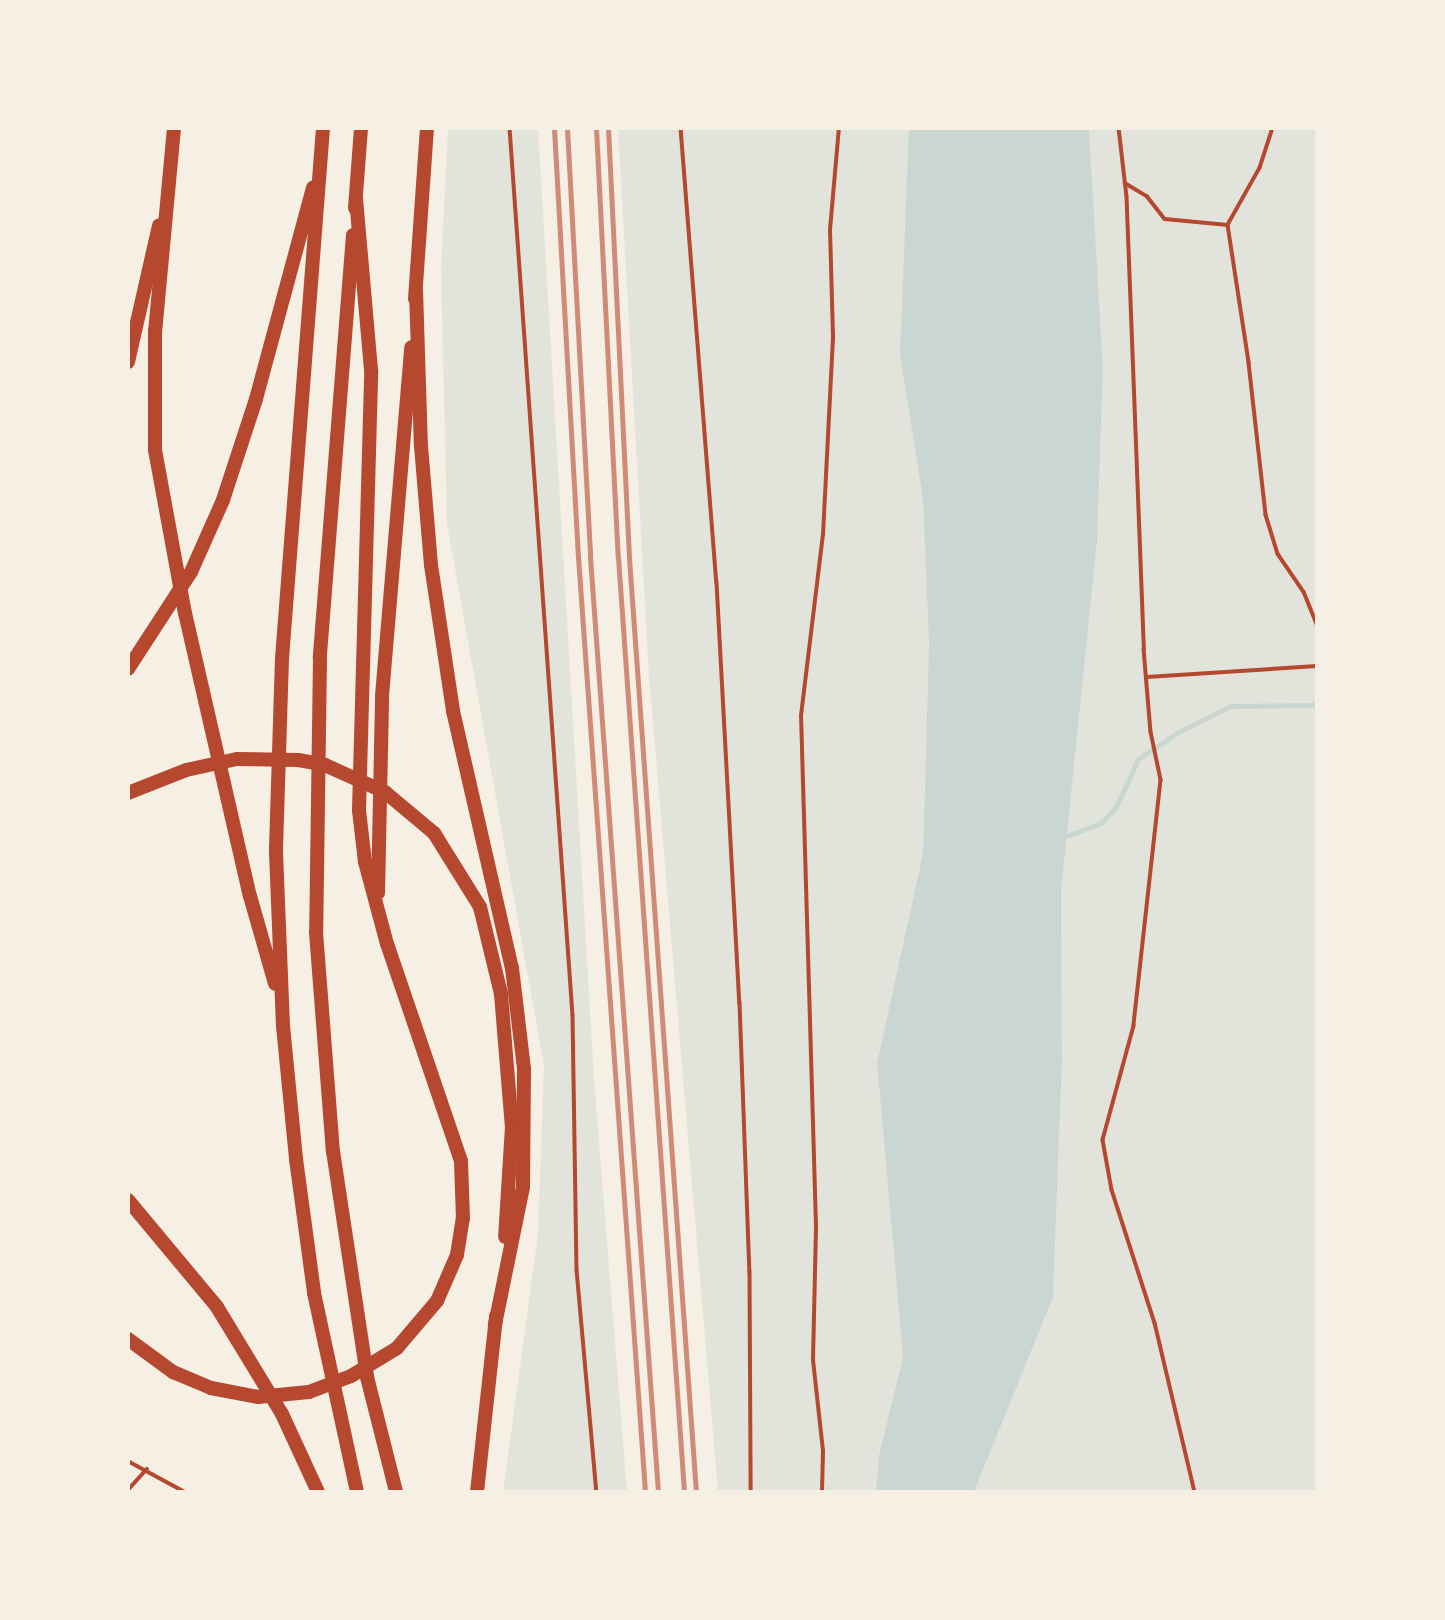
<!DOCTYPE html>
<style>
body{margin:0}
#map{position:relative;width:1445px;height:1620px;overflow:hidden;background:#f6efe4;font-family:Barlow,sans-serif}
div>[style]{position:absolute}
.green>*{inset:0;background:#e2e4dc}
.water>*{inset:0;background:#c9d6d2}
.stream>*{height:5px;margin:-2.5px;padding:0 2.5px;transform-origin:2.5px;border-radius:2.5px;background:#c9d6d2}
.path>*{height:3.5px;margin:-1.75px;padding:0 1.75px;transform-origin:1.75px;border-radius:1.75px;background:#b5482f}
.motorway>*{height:14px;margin:-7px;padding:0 7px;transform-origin:7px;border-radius:7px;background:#b5482f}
.rail>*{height:5px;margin:-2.5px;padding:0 2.5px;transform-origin:2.5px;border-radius:2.5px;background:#cf8b77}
span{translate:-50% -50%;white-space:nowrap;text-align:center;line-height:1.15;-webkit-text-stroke:6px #f6efe4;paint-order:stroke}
.frame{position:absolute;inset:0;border:130px solid #f6efe4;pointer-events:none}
</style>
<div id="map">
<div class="green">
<div style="clip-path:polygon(448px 128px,538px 128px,594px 1079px,627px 1492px,503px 1492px,538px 1234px,544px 1066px,447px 524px,441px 269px)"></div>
<div style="clip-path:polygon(618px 128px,909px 128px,929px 644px,923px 853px,877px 1063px,903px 1357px,879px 1455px,876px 1492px,718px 1492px,649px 676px)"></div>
<div style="clip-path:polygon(1089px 128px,1317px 128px,1317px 1492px,974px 1492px,1053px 1296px,1062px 1061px,1061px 893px,1097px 542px,1103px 368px)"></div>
</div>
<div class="water">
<div style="clip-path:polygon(909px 128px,1089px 128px,1103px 368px,1097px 542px,1061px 893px,1062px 1061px,1053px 1297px,974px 1492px,876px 1492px,879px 1455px,903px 1357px,877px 1063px,923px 853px,929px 644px,923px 499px,900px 354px)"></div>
</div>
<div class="stream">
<div style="left:1061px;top:838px;width:43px;rotate:-20.6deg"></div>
<div style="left:1101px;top:823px;width:22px;rotate:-47deg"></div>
<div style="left:1116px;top:807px;width:53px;rotate:-65.4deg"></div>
<div style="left:1138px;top:759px;width:47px;rotate:-33.7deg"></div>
<div style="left:1177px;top:733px;width:59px;rotate:-27deg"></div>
<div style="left:1230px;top:706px;width:87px;rotate:-0.7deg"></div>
</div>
<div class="path">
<div style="left:510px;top:128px;width:889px;rotate:85.94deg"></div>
<div style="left:573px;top:1015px;width:255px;rotate:89.1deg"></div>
<div style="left:577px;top:1270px;width:223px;rotate:84.9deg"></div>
<div style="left:681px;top:128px;width:456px;rotate:85.5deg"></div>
<div style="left:717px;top:583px;width:421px;rotate:86.9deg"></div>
<div style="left:740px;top:1003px;width:269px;rotate:87.9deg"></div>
<div style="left:750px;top:1272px;width:220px;rotate:89.7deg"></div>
<div style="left:1119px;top:128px;width:69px;rotate:83.4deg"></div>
<div style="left:1127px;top:197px;width:452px;rotate:87.8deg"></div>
<div style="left:1144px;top:649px;width:83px;rotate:85.2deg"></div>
<div style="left:1151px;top:732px;width:49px;rotate:78.2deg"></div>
<div style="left:1161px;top:780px;width:247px;rotate:96.3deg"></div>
<div style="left:1134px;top:1026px;width:118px;rotate:105.2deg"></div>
<div style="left:1103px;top:1140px;width:51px;rotate:79.8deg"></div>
<div style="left:1112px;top:1190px;width:140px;rotate:72.1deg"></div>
<div style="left:1155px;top:1323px;width:174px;rotate:76.7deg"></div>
<div style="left:1273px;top:128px;width:42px;rotate:108deg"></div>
<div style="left:1260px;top:168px;width:65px;rotate:119.3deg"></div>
<div style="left:1228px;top:225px;width:140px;rotate:81.3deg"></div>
<div style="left:1249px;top:363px;width:153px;rotate:83.6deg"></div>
<div style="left:1266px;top:515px;width:41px;rotate:72.9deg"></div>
<div style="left:1278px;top:554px;width:46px;rotate:55.6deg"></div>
<div style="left:1304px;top:592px;width:35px;rotate:68deg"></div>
<div style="left:1125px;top:183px;width:26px;rotate:31deg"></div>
<div style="left:1147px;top:196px;width:29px;rotate:52deg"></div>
<div style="left:1165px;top:219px;width:63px;rotate:5.4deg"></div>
<div style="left:1147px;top:677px;width:170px;rotate:-3.7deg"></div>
<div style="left:128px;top:1461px;width:65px;rotate:28.5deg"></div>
<div style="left:128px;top:1490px;width:28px;rotate:-48deg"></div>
<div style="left:822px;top:1492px;width:41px;rotate:-88.6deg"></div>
<div style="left:823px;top:1451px;width:92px;rotate:-96.3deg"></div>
<div style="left:813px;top:1360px;width:134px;rotate:-88.7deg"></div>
<div style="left:816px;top:1226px;width:510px;rotate:-91.68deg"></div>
<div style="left:801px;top:716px;width:182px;rotate:-83.1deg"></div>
<div style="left:823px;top:535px;width:198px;rotate:-87.1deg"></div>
<div style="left:833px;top:337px;width:107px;rotate:-91.6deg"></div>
<div style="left:830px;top:230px;width:102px;rotate:-85deg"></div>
</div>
<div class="motorway">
<div style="left:174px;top:128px;width:204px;rotate:95.3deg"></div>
<div style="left:155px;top:331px;width:119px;rotate:90deg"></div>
<div style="left:155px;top:450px;width:166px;rotate:79.6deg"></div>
<div style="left:185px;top:613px;width:290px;rotate:77.1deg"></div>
<div style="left:250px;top:896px;width:91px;rotate:74.1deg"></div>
<div style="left:323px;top:128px;width:532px;rotate:94.42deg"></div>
<div style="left:282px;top:658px;width:194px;rotate:91.8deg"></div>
<div style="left:276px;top:852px;width:174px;rotate:87.7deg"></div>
<div style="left:283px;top:1026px;width:134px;rotate:84.4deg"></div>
<div style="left:296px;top:1159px;width:135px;rotate:82.3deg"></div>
<div style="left:314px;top:1293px;width:204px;rotate:77.8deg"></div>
<div style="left:355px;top:208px;width:80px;rotate:-85.7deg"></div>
<div style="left:353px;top:235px;width:424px;rotate:94.5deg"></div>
<div style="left:320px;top:658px;width:274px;rotate:90.8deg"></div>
<div style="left:316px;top:932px;width:220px;rotate:85.6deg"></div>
<div style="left:333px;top:1151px;width:229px;rotate:81.4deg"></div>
<div style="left:367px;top:1377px;width:119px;rotate:75.8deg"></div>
<div style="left:416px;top:290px;width:156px;rotate:88.2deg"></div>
<div style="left:421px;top:446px;width:119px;rotate:85.2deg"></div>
<div style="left:431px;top:565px;width:148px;rotate:81.4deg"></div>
<div style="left:453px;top:711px;width:264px;rotate:77.1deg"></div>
<div style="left:512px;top:968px;width:102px;rotate:83.2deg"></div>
<div style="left:524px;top:1069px;width:118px;rotate:90.5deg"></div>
<div style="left:523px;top:1187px;width:141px;rotate:101.5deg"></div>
<div style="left:415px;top:299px;width:171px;rotate:-86deg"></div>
<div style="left:128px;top:362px;width:140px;rotate:-77.2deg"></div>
<div style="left:128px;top:669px;width:116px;rotate:-57deg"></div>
<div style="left:191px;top:572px;width:79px;rotate:-66deg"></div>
<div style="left:223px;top:500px;width:106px;rotate:-71.9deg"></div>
<div style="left:256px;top:399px;width:219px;rotate:-74.9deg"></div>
<div style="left:128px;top:793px;width:62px;rotate:-21.6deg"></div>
<div style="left:186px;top:770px;width:52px;rotate:-12.2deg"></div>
<div style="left:237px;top:759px;width:61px;rotate:0.9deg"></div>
<div style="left:298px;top:760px;width:27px;rotate:10deg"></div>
<div style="left:325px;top:765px;width:66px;rotate:24.2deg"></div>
<div style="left:385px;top:792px;width:64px;rotate:39.9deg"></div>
<div style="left:434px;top:833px;width:87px;rotate:58.1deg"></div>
<div style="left:480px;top:907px;width:89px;rotate:76.4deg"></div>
<div style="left:501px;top:994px;width:133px;rotate:85.3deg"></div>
<div style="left:512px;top:1127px;width:110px;rotate:93.6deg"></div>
<div style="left:378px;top:893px;width:197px;rotate:-88.8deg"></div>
<div style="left:382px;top:696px;width:350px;rotate:-85.2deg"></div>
<div style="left:128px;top:1200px;width:139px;rotate:50.2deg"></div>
<div style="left:217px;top:1307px;width:125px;rotate:58.7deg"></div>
<div style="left:282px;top:1414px;width:86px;rotate:65.2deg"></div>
<div style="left:128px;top:1339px;width:56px;rotate:36.3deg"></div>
<div style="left:173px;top:1372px;width:41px;rotate:22.8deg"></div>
<div style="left:211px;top:1388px;width:48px;rotate:10.8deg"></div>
<div style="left:258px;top:1397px;width:51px;rotate:-5.6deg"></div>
<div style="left:309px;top:1392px;width:45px;rotate:-20.9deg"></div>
<div style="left:351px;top:1376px;width:54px;rotate:-31.3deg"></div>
<div style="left:397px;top:1348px;width:62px;rotate:-49.6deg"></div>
<div style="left:437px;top:1301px;width:50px;rotate:-66.5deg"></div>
<div style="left:457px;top:1255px;width:36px;rotate:-81deg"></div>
<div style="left:463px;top:1219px;width:58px;rotate:-92deg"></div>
<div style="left:461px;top:1161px;width:229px;rotate:-108.8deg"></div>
<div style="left:387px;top:944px;width:85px;rotate:-105deg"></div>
<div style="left:365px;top:862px;width:52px;rotate:-96.6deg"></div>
<div style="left:359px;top:810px;width:440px;rotate:-88.4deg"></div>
<div style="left:371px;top:370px;width:172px;rotate:-95deg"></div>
<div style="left:477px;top:1492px;width:177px;rotate:-83.8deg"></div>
</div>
<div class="rail">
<div style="left:554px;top:128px;width:430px;rotate:86.8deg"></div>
<div style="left:578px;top:557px;width:937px;rotate:85.9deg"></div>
<div style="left:567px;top:128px;width:430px;rotate:86.9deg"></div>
<div style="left:590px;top:557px;width:937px;rotate:85.84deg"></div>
<div style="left:596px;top:128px;width:430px;rotate:87.1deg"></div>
<div style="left:618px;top:557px;width:937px;rotate:85.96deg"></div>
<div style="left:608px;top:128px;width:431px;rotate:87.2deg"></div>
<div style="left:629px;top:558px;width:936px;rotate:85.9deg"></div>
</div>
<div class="frame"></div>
</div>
